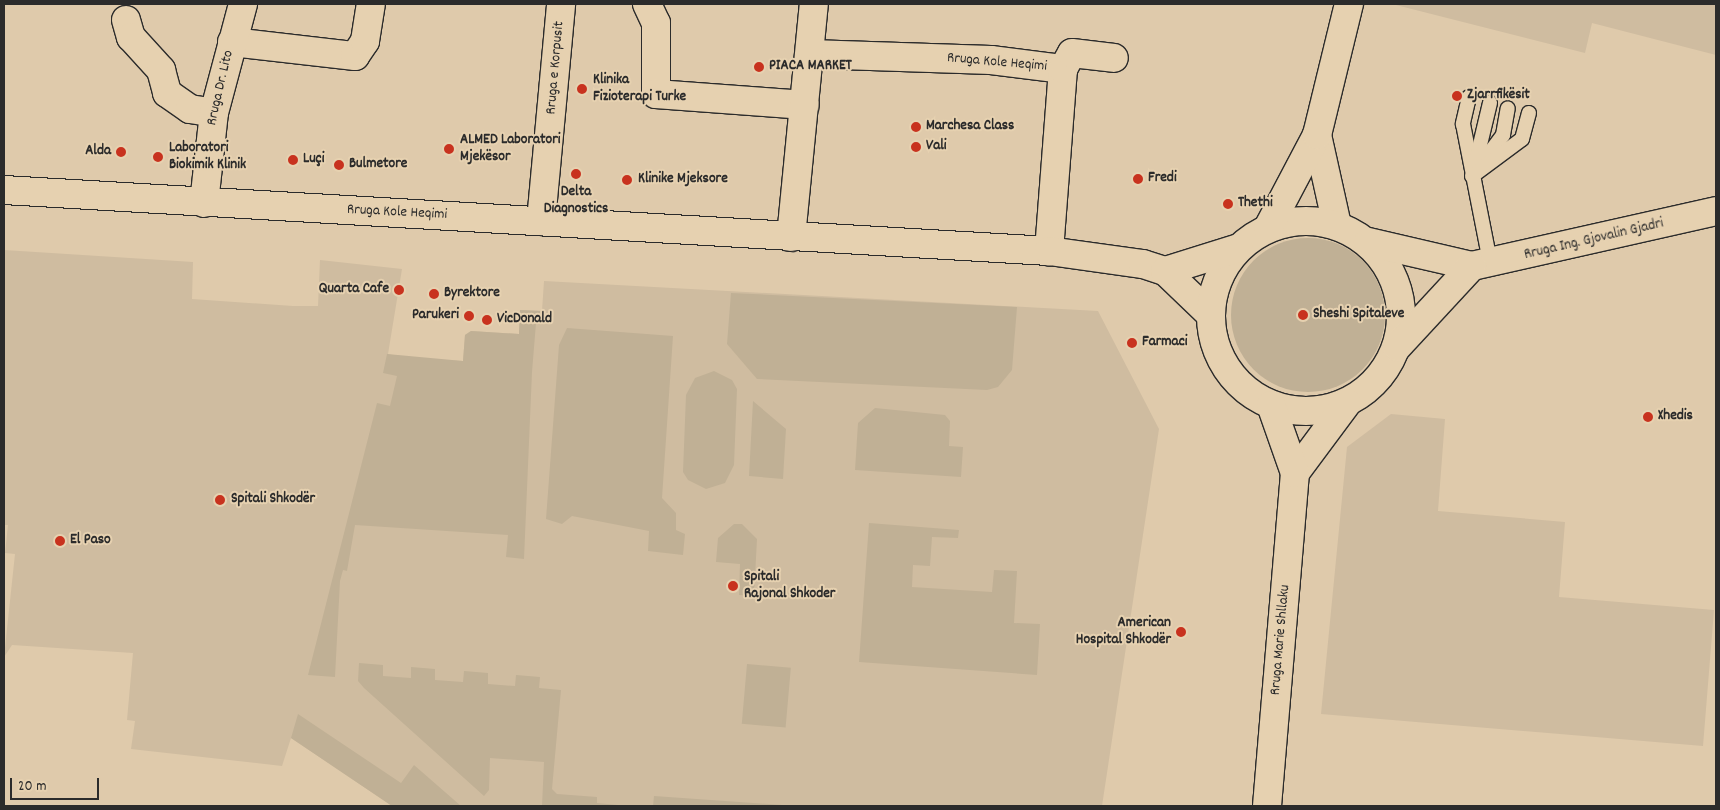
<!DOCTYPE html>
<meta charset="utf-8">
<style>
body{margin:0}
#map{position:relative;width:1720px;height:810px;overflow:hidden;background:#dfcaab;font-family:Dekko,sans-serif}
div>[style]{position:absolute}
.built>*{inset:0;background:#cfbca0}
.green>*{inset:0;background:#c0b095;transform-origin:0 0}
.round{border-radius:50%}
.roads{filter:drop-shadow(1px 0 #2b2b2b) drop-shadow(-1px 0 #2b2b2b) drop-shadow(0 1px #2b2b2b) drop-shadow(0 -1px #2b2b2b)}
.lane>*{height:14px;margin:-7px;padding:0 7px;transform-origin:7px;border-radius:7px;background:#e6d1b0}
.street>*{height:28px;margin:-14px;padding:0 14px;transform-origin:14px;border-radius:14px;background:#e6d1b0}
.secondary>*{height:28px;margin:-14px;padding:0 14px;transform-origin:14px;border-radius:14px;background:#e6d1b0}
.secondary>.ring{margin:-14px;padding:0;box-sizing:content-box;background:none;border:28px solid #e6d1b0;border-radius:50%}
.dots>*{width:14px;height:14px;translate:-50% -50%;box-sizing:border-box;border:2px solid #e6d1b0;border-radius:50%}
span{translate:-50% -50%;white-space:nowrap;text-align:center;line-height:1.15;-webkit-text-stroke:4px #e6d1b0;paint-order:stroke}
.street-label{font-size:15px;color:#2b2b2b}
.poi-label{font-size:15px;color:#2b2b2b;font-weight:700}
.left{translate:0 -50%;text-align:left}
.right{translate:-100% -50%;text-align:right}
.frame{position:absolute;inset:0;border:5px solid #2b2b2b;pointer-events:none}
.scale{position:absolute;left:10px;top:778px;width:89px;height:22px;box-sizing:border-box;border:2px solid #2b2b2b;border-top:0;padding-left:6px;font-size:15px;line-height:18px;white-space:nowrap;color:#2b2b2b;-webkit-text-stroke:4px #e6d1b0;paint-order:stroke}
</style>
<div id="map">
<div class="built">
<div style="clip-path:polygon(1392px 4px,1716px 4px,1716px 55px,1592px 23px,1585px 53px)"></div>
<div style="clip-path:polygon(4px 250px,193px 262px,192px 299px,293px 306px,318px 306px,320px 260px,402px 269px,388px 354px,408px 358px,463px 361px,465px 335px,471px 331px,519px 334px,520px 310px,542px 311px,544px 281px,1098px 311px,1159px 429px,1102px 806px,392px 806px,291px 738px,282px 766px,131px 749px,135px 721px,127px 720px,133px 653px,12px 645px,4px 657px,15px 554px,5px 553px,8px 525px,4px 525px)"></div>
<div style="clip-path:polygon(1391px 414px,1445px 419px,1438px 511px,1565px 522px,1559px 597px,1714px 610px,1703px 746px,1321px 714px,1347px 447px)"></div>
</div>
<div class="green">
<div class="round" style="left:1231px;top:238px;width:154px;height:154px"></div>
<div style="clip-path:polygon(731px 293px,1017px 307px,1012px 370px,998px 387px,987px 390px,757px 379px,727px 344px)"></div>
<div style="clip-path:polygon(520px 310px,542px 311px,536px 323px,532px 372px,524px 559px,506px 557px,508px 535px,355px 525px,347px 571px,343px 570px,340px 581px,335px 677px,308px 675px,377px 403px,390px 406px,397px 376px,383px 373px,387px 354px,463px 361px,465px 335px,471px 331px,519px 334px)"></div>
<div style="clip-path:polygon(567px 328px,673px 336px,662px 498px,676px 513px,676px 530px,685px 534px,683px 555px,648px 551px,649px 531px,572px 516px,562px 524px,546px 519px,559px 345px)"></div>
<div style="clip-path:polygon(714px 371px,732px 380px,737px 389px,734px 465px,725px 483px,706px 489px,688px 480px,683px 472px,686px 395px,695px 378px)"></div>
<div style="clip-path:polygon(753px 401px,786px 429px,783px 479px,749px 476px)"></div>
<div style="clip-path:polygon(875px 408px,945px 415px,950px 421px,949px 446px,963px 447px,961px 477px,855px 470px,858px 423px)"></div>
<div style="clip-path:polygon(869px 523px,959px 530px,958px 538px,932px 537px,930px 566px,913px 565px,912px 587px,992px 592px,994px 570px,1017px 571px,1014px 623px,1040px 624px,1037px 675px,859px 662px)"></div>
<div style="clip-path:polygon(734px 524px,742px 524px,757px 539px,754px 596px,739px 595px,740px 564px,716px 562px,718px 538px)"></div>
<div style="clip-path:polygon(359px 663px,383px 665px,383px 676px,411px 678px,411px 667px,435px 669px,435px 680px,463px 682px,464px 671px,488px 673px,488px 684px,515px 686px,516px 675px,540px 677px,539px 688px,561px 690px,552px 789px,557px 794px,597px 797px,597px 803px,629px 806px,542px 806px,544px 762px,490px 758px,489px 790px,484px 796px,364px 688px,358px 681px)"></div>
<div style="left:747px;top:664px;width:44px;height:60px;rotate:5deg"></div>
<div style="clip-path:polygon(298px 714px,401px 783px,414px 765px,461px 806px,392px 806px,291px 738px)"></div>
<div style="clip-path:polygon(654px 796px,797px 806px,653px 806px)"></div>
</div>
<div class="roads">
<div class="lane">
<div style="left:1469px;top:97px;width:28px;rotate:103deg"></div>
<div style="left:1463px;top:124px;width:141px;rotate:78.9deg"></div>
<div style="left:1482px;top:163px;width:35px;rotate:-53deg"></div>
<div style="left:1503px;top:135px;width:27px;rotate:-80deg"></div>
<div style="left:1474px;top:170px;width:69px;rotate:-76.6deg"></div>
<div style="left:1472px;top:176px;width:62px;rotate:-36.5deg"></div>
<div style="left:1522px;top:139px;width:27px;rotate:-75deg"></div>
</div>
<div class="street">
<div style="left:647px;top:4px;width:21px;rotate:65deg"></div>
<div style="left:656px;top:23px;width:71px;rotate:90deg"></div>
<div style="left:656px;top:94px;width:149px;rotate:4.2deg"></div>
<div style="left:126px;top:20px;width:18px;rotate:74deg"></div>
<div style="left:131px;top:37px;width:45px;rotate:47.7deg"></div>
<div style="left:161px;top:70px;width:24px;rotate:75deg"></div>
<div style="left:167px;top:93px;width:28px;rotate:35deg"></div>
<div style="left:190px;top:109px;width:24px;rotate:9deg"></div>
<div style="left:232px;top:42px;width:124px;rotate:6.5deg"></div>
<div style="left:355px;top:56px;width:18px;rotate:-56deg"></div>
<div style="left:365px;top:41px;width:37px;rotate:-81deg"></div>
<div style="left:810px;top:54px;width:181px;rotate:1.9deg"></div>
<div style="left:991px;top:60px;width:73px;rotate:7.1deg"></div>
<div style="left:1063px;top:69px;width:183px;rotate:94.4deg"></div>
<div style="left:1063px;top:69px;width:18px;rotate:-61deg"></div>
<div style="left:1072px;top:53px;width:42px;rotate:6.8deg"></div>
<div style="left:204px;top:203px;width:91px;rotate:-83.7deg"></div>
<div style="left:214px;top:113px;width:113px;rotate:-75.1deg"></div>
<div style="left:541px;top:221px;width:218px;rotate:-84.7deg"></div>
<div style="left:791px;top:237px;width:234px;rotate:-84.4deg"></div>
</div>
<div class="secondary">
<div style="left:1317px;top:135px;width:92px;rotate:77.5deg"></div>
<div style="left:4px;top:190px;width:1047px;rotate:3.34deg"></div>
<div style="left:1049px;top:251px;width:95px;rotate:7.9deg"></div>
<div style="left:1143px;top:264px;width:23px;rotate:18deg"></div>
<div style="left:1165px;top:271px;width:62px;rotate:43.7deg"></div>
<div class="ring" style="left:1211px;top:221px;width:162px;height:162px"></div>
<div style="left:1268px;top:228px;width:105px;rotate:-62.2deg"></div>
<div style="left:1317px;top:135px;width:135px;rotate:-76.3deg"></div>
<div style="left:1368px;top:242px;width:107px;rotate:13deg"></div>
<div style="left:1472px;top:266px;width:250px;rotate:-12.7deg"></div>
<div style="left:1165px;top:271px;width:77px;rotate:-17.3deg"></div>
<div style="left:1397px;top:347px;width:110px;rotate:-47.2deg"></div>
<div style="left:1295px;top:473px;width:87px;rotate:-53.4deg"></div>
<div style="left:1267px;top:806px;width:334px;rotate:-85.2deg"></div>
<div style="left:1295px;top:473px;width:72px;rotate:-109.4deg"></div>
</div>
</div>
<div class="dots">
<div style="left:759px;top:67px;background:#c8321e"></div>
<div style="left:582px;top:89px;background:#c8321e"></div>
<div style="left:1457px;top:96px;background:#c8321e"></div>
<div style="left:916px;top:127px;background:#c8321e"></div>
<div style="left:916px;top:147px;background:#c8321e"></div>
<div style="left:449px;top:149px;background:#c8321e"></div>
<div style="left:121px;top:152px;background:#c8321e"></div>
<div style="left:158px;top:157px;background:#c8321e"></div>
<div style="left:293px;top:160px;background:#c8321e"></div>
<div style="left:339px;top:165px;background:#c8321e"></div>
<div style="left:576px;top:174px;background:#c8321e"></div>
<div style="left:1138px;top:179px;background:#c8321e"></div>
<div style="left:627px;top:180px;background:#c8321e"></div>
<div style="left:1228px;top:204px;background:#c8321e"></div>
<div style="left:399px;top:290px;background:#c8321e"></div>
<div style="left:434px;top:294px;background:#c8321e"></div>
<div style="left:1303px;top:315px;background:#c8321e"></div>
<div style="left:469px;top:316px;background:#c8321e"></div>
<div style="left:487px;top:320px;background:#c8321e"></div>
<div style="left:1132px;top:343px;background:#c8321e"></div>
<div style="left:1648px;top:417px;background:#c8321e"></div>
<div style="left:220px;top:500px;background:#c8321e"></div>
<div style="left:60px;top:541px;background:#c8321e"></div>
<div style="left:733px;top:586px;background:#c8321e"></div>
<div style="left:1181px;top:632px;background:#c8321e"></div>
</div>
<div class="street-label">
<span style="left:997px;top:63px;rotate:5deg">Rruga Kole Heqimi</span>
<span style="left:556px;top:68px;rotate:-85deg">Rruga e Korpusit</span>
<span style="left:221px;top:88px;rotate:-77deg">Rruga Dr. Lito</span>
<span style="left:397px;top:213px;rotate:3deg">Rruga Kole Heqimi</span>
<span style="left:1594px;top:240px;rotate:-13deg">Rruga Ing. Gjovalin Gjadri</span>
<span style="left:1281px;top:640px;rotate:-85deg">Rruga Marie Shllaku</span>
</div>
<div class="poi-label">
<span class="left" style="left:769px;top:67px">PIACA MARKET</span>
<span class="left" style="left:593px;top:89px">Klinika<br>Fizioterapi Turke</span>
<span class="left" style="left:1467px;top:96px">Zjarrfikësit</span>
<span class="left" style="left:926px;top:127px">Marchesa Class</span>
<span class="left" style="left:460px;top:149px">ALMED Laboratori<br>Mjekësor</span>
<span class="left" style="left:926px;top:147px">Vali</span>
<span class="left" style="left:169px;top:157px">Laboratori<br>Biokimik Klinik</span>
<span class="right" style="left:111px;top:152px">Alda</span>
<span class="left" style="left:303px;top:160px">Luçi</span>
<span class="left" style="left:349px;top:165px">Bulmetore</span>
<span class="left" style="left:1148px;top:179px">Fredi</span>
<span class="left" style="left:638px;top:180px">Klinike Mjeksore</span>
<span style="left:576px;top:201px">Delta<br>Diagnostics</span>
<span class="left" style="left:1238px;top:204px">Thethi</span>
<span class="right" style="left:389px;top:290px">Quarta Cafe</span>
<span class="left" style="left:444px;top:294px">Byrektore</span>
<span class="left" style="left:1313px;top:315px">Sheshi Spitaleve</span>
<span class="right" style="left:459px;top:316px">Parukeri</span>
<span class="left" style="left:497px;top:320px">VicDonald</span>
<span class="left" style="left:1142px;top:343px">Farmaci</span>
<span class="left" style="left:1658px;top:417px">Xhedis</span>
<span class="left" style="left:231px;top:500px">Spitali Shkodër</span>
<span class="left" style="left:70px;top:541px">El Paso</span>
<span class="left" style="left:744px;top:586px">Spitali<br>Rajonal Shkoder</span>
<span class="right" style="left:1171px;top:632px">American<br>Hospital Shkodër</span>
</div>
<div class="frame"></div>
<div class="scale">20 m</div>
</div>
